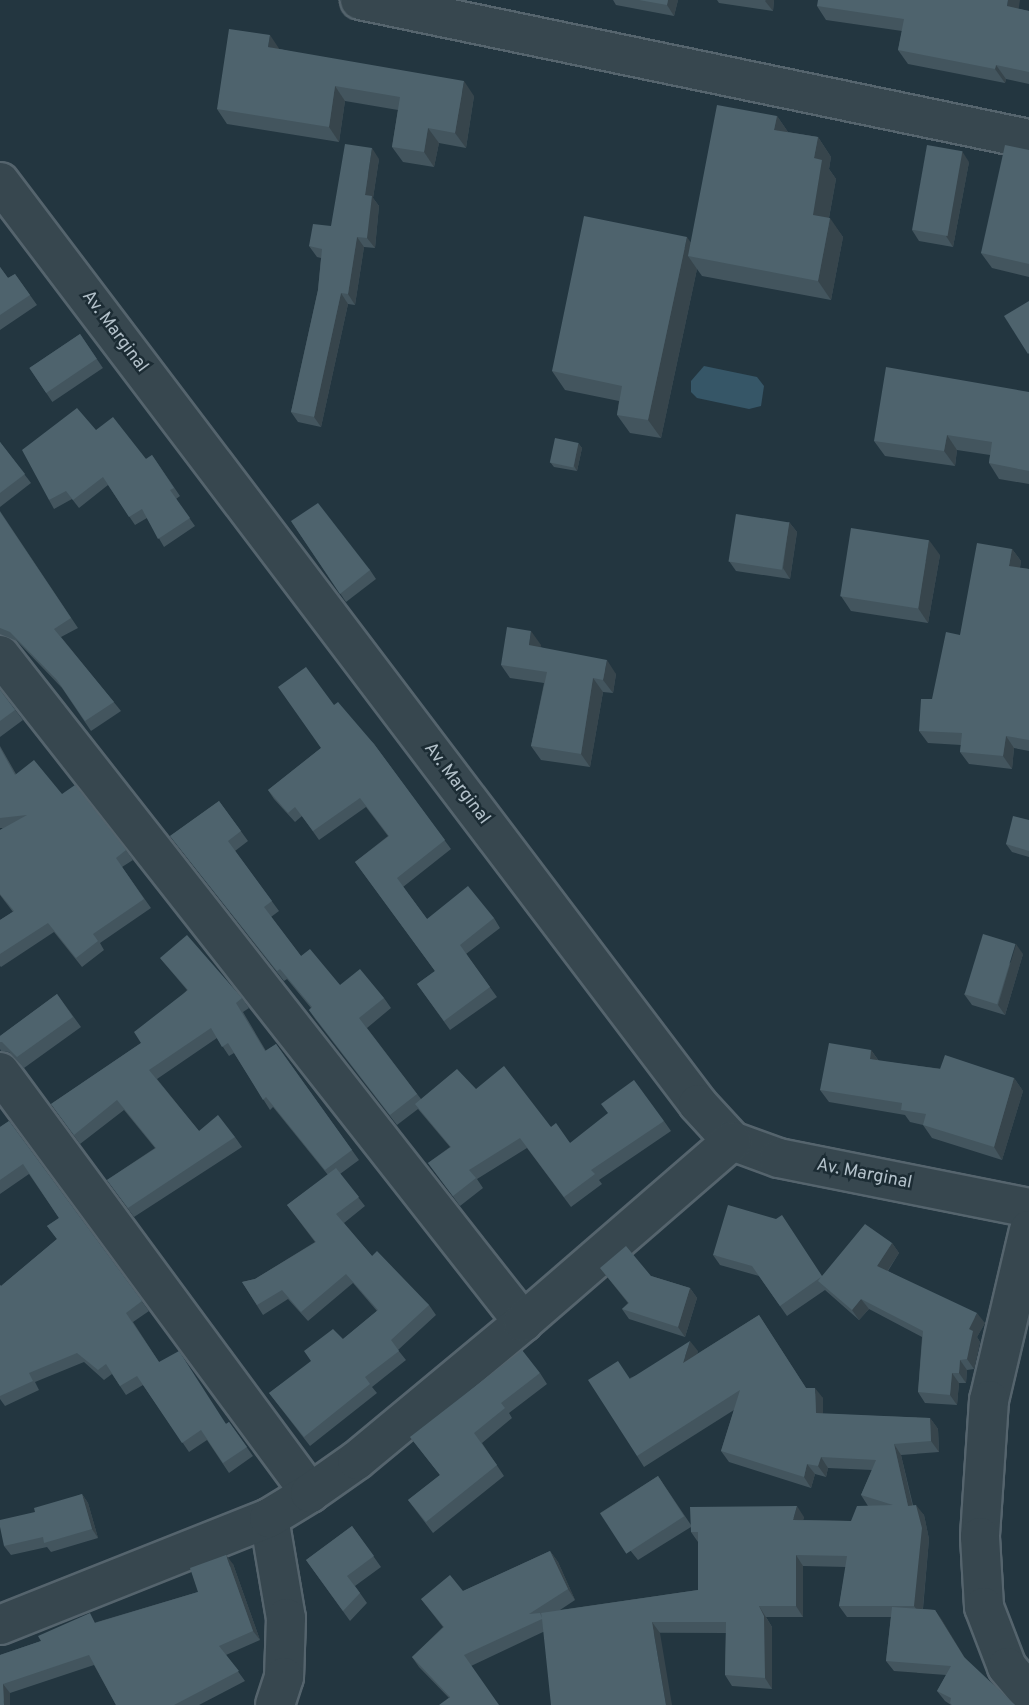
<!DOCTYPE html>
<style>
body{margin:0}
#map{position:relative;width:1029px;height:1705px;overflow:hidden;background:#233640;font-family:Overpass,sans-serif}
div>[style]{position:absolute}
.water>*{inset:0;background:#365667}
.roads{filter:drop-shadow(2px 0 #55646d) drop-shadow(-2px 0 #55646d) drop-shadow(0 2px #55646d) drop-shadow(0 -2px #55646d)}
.minor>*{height:38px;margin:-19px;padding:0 19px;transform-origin:19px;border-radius:19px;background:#37474f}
.wall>*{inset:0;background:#43555e;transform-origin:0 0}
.shaded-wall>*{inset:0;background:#37454c}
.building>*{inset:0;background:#4e636d;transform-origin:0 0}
span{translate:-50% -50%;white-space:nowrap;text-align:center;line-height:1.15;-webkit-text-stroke:5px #1c2c34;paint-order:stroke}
.street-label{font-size:18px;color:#b3c1ca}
</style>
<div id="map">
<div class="water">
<div style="clip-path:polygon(704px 366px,757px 377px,764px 386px,761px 406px,749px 409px,697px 398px,691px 392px,691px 381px)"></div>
</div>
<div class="roads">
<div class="minor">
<div style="left:360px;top:0;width:683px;rotate:11.74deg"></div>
<div style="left:0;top:182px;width:1156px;rotate:52.87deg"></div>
<div style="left:698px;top:1104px;width:50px;rotate:47.4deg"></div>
<div style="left:732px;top:1141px;width:50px;rotate:19.9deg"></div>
<div style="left:779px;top:1158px;width:255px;rotate:11.3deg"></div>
<div style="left:0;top:655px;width:848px;rotate:51.9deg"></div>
<div style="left:0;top:1072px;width:523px;rotate:53.63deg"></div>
<div style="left:1029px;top:1230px;width:175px;rotate:103.2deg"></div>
<div style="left:989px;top:1400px;width:137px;rotate:93.8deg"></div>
<div style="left:980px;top:1537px;width:70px;rotate:86.7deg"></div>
<div style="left:984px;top:1607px;width:64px;rotate:69deg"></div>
<div style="left:1007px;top:1667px;width:34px;rotate:50deg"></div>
<div style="left:269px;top:1518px;width:101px;rotate:80.4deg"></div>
<div style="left:286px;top:1618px;width:59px;rotate:91.9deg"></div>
<div style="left:284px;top:1677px;width:29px;rotate:108deg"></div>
<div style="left:0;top:1625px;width:289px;rotate:-21.7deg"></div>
<div style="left:269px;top:1518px;width:48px;rotate:-31.4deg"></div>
<div style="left:310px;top:1493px;width:57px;rotate:-35.1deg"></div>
<div style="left:357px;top:1460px;width:216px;rotate:-39.7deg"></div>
<div style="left:523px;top:1322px;width:276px;rotate:-40.9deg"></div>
</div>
</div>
<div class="wall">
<div style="clip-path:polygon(613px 0,678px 0,674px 16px,616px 5px)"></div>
<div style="clip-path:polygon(717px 0,774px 0,773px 11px,719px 3px)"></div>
<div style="clip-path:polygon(817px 6px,1019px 9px,1029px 11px,1029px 84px,1006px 79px,1005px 83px,908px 64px,898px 50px,902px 31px,826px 20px)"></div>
<div style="clip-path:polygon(280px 49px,474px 96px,466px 148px,439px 143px,434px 167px,403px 162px,392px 147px,398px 110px,345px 101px,339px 142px,227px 124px,217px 109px)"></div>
<div style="clip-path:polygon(777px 116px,788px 132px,818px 137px,831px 157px,829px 169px,836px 179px,829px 218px,843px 237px,831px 300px,702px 276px,697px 269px,661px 438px,630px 433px,617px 415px,619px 401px,565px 390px,552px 371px,691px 242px)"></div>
<div style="clip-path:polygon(1029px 150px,1029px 277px,992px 268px,981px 253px)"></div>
<div style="clip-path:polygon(379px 159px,373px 198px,379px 206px,375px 248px,364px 247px,355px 305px,348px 304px,321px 427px,298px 422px,291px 412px,318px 290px,321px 258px,317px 257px,309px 246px,331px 226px)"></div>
<div style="clip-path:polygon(969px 162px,953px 247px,919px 241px,912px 230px)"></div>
<div style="clip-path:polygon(0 267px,8px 278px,15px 274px,37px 305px,0 330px)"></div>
<div style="left:80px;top:334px;width:41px;height:61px;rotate:56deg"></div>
<div style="clip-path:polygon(1029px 392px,1029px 484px,999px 479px,989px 463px,990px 455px,957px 450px,955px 466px,885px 456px,874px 441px)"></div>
<div style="clip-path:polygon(96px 430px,146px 459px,152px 455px,180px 496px,176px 499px,195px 526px,164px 547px,147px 518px,135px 525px,108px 485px,79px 508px,72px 499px,54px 509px,49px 500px)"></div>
<div style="clip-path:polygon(0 442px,31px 483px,0 507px)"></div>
<div style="clip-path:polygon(578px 443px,582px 448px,577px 471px,554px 467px,550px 462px)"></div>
<div style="clip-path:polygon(0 511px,78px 628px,61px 637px,121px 711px,91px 731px,62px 688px,17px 641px,0 634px)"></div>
<div style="clip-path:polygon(291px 521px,370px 570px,376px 579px,346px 602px)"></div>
<div style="clip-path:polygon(789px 522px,797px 532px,790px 579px,736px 571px,729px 561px)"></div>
<div style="clip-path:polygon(1012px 549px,1021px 561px,1020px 568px,1029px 569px,1029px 751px,1014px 748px,1012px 769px,969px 764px,960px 752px,961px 745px,928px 743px,919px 731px,960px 635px)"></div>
<div style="clip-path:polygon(940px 555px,928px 623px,851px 611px,841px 596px)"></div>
<div style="clip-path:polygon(541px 645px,540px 647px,616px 674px,613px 693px,603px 692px,590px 767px,541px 760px,531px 746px,544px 683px,510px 678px,501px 665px)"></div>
<div style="clip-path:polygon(0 690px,23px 720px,0 737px)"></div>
<div style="clip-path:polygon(334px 705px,374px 744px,451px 849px,403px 887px,427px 919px,494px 918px,500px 928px,466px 954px,497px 997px,450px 1030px,417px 984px,435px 971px,355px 862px,388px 836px,366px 807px,319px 840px,302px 816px,295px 822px,274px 799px,268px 790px,321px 748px)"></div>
<div style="clip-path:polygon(0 746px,16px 774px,62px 794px,126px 850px,133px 860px,122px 867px,151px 908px,100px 943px,104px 950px,82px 967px,54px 932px,1px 967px,0 966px,0 920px,13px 912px,0 895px,0 830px,3px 828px,0 828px)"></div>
<div style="clip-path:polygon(219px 801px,248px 841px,235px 851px,279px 911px,271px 917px,301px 956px,340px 985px,384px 998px,391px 1008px,367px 1028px,421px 1099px,476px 1089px,551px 1127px,570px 1143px,664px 1121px,671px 1131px,599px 1180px,602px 1184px,571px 1207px,527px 1148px,477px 1179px,483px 1188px,460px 1206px,428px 1163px,450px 1147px,418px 1109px,397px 1125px,316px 1020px,309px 1010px,311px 1008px,287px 979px,284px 981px,170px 836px)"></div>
<div style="clip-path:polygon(1029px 820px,1029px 857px,1012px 852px,1006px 844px)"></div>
<div style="clip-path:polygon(1023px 954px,1005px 1015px,972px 1005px,964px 994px)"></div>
<div style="clip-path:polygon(160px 958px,242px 998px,249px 1008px,243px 1012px,266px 1051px,276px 1044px,359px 1160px,340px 1174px,365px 1206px,344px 1223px,372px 1256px,429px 1305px,436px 1315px,398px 1350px,406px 1360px,372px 1387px,377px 1393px,310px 1446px,269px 1393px,343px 1339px,377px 1311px,353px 1283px,308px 1321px,288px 1299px,263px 1315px,242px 1282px,255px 1279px,315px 1242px,287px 1205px,328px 1175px,273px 1107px,270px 1110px,234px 1053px,229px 1056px,217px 1038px,157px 1079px,199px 1131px,235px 1137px,242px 1147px,134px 1217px,107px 1180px,155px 1148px,124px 1110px,80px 1144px,51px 1104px,141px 1043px,187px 990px)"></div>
<div style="clip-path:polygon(57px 994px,81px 1027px,24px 1068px,9px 1052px,1px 1051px,0 1049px,0 1036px)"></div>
<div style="clip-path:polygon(871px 1050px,879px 1061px,1014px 1078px,1023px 1091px,1002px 1160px,932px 1138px,923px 1125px,910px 1122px,905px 1115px,829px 1102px,820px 1090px)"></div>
<div style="clip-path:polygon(9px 1121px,149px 1311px,133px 1322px,159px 1362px,226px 1424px,229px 1422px,253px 1456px,229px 1473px,207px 1440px,189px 1452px,143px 1385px,126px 1395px,112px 1374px,104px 1380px,84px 1362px,35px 1382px,39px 1390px,5px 1406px,0 1399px,0 1285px,1px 1286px,57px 1239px,47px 1226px,59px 1218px,29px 1174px,0 1194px,0 1127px)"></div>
<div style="clip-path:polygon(892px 1243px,899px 1253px,888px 1271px,985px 1323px,977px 1337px,980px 1342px,974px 1369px,967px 1370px,966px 1383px,959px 1383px,957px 1405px,925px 1403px,918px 1392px,922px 1337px,869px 1309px,859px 1320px,825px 1290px,787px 1316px,759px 1276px,720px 1265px,713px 1255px,822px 1276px)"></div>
<div style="clip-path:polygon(600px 1268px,651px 1276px,690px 1288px,697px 1298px,685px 1337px,629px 1319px,622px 1309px,628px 1303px)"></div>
<div style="clip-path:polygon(759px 1315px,806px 1388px,823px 1398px,823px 1414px,930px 1418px,938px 1429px,939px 1452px,901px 1455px,913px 1505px,924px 1515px,929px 1539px,923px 1609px,935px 1610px,966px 1660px,1015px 1705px,951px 1705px,945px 1701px,937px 1691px,946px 1675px,894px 1671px,886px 1661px,891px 1617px,847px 1617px,839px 1606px,846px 1567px,803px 1566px,803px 1617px,766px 1617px,772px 1627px,772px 1689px,732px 1686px,725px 1675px,726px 1633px,543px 1632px,471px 1666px,449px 1698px,419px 1667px,412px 1657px,443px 1627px,421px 1599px,463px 1591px,550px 1551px,558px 1562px,575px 1600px,560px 1610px,698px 1590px,698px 1542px,691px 1532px,691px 1527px,638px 1560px,600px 1513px,658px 1476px,691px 1525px,804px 1517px,803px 1520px,851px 1521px,868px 1506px,861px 1495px,872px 1470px,828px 1468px,826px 1477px,815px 1474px,811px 1488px,729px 1462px,721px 1451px,734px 1410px,644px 1467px,637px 1456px,630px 1378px,698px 1351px,697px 1354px)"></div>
<div style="clip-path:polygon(540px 1373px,547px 1384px,509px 1413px,512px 1418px,482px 1443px,504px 1476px,433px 1533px,408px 1500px,440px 1475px,410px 1437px)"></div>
<div style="clip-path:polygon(82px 1494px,88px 1503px,98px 1538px,51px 1552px,47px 1547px,11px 1555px,4px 1546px,35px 1512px)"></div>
<div style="clip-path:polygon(352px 1526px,381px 1567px,355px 1586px,367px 1603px,350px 1621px,306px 1560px)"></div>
<div style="clip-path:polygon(233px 1564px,260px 1640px,226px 1655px,245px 1681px,199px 1705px,116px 1705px,94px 1665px,10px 1693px,0 1705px,0 1655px,97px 1622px,198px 1592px)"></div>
</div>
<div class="shaded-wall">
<div style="clip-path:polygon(668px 0,678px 0,674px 16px,667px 5px)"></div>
<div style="clip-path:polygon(766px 0,774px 0,773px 11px,765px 1px)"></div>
<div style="clip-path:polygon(1008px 0,1020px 0,1017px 20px,1007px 6px)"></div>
<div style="clip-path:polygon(270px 35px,280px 50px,268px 47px)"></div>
<div style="clip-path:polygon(996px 65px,1006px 79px,1005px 83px,995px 69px)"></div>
<div style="clip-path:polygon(464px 81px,474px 96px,466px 148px,455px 133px)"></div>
<div style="clip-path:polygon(335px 86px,345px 101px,339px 142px,329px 127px)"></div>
<div style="clip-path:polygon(777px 116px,790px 135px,774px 130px)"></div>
<div style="clip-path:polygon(428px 128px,439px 143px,434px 167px,424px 152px)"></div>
<div style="clip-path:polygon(818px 137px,831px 157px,829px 169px,836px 179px,826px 234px,813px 215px,814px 158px)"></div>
<div style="clip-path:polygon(372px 148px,379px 159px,373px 198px,379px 206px,375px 248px,367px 238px,365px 195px)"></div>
<div style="clip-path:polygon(962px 151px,969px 162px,953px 247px,946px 236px)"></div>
<div style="clip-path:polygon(830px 218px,843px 237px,831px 300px,818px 281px)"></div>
<div style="clip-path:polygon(357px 237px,364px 247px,355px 305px,348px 294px)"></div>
<div style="clip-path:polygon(687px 237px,700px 256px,688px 256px,697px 269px,661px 438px,648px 420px)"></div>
<div style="clip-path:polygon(341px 293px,348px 304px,321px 427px,314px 417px)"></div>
<div style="clip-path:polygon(947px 435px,957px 450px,955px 466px,944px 451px)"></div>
<div style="clip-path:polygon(578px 443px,582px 448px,577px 471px,574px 466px)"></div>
<div style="clip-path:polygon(789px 522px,797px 532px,790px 579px,783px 568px)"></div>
<div style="clip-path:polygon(929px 540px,940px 555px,928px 623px,918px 608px)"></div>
<div style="clip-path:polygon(1012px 549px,1021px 561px,1018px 579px,1009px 566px)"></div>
<div style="clip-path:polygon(531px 631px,541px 645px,538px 658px,529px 645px)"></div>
<div style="clip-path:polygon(607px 660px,616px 674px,613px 693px,603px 680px)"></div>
<div style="clip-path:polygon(593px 678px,603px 692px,590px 767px,581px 754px)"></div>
<div style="clip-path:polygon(1006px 736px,1014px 748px,1012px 769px,1003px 756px)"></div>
<div style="clip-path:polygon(1016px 944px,1023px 954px,1005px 1015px,998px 1005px)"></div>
<div style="clip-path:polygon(871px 1050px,880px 1063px,870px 1059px)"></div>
<div style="clip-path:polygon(1014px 1078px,1023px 1091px,1002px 1160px,994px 1147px)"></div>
<div style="clip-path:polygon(892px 1243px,899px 1253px,884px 1276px,877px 1266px)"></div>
<div style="clip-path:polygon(690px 1288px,697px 1298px,685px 1337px,678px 1327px)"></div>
<div style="clip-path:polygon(861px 1299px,869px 1309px,859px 1320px,852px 1310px)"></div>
<div style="clip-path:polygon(977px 1313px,985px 1323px,977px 1337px,980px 1342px,974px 1369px,967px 1359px,969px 1329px)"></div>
<div style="clip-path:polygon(690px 1341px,698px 1351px,690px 1374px,683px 1363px)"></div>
<div style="clip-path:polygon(960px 1360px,967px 1370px,966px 1383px,959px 1373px)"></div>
<div style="clip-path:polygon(952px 1373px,959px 1383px,957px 1405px,950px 1395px)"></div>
<div style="clip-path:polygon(815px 1388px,823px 1398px,823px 1424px,816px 1413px)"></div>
<div style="clip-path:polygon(930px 1418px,938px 1429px,939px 1452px,931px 1441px)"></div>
<div style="clip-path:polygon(894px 1444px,901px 1455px,915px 1517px,908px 1506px)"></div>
<div style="clip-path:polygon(821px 1457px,828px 1468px,826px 1477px,818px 1466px)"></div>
<div style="clip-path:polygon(807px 1464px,815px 1474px,811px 1488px,804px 1477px)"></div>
<div style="clip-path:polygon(82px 1494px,88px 1503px,98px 1538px,92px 1529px)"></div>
<div style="clip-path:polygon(916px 1505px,924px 1515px,929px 1539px,922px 1617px,914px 1606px)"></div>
<div style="clip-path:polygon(797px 1506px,804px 1517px,801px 1531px,793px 1520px)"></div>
<div style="clip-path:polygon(550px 1551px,558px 1562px,575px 1600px,568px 1589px)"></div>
<div style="clip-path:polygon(226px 1555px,233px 1564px,260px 1640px,253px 1631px)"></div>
<div style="clip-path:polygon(796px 1555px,803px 1566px,803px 1617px,796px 1606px)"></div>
<div style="clip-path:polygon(759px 1606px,772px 1627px,772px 1689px,765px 1678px)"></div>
<div style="clip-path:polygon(935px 1610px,942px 1620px,971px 1668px,964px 1657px)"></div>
<div style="clip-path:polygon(652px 1622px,660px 1633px,672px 1705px,666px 1705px)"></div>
<div style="clip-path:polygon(3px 1684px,10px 1693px,10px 1705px,4px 1705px)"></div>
</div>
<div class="building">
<div style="clip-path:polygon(639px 0,668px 0,667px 5px)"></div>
<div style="clip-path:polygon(818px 0,1008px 0,1007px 6px,1029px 11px,1029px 72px,996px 65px,995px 69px,898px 50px,904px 19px,817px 6px)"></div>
<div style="clip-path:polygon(229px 29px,270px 35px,268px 47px,464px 81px,455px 133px,428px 128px,424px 152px,392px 147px,400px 97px,335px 86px,329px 127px,217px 109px)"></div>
<div style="clip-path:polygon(717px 105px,777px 116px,774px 130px,818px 137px,814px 158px,822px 160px,813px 215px,830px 218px,818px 281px,688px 256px)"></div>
<div style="clip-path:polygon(345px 144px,372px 148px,365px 195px,372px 196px,367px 238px,357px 237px,348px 294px,341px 293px,314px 417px,291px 412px,318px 290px,322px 249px,309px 246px,313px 224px,331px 226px)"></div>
<div style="left:927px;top:145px;width:36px;height:86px;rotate:10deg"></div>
<div style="clip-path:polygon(1005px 145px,1029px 150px,1029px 264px,981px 253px)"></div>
<div style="clip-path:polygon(584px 216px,687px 237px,648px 420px,617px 415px,622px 386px,552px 371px)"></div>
<div style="clip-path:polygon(0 267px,8px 278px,15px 274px,30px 295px,0 315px)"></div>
<div style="clip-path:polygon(1029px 301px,1029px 353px,1028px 354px,1004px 316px)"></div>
<div style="left:80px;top:334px;width:30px;height:61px;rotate:56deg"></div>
<div style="clip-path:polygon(886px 367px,1029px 392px,1029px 471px,989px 463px,992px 442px,947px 435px,944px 451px,874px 441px)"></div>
<div style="clip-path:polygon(77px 408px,96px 430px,113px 417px,146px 459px,152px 455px,174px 488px,170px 490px,190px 518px,158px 539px,142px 509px,129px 517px,103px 477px,73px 500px,66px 491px,49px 500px,22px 450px)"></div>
<div style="left:555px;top:438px;width:24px;height:25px;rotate:12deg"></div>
<div style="clip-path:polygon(0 442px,25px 474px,0 493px)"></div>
<div style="clip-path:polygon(318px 503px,370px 570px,340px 594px,291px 521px)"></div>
<div style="clip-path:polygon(0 512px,71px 618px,54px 629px,114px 702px,85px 721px,57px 680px,10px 632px,0 628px)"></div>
<div style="left:736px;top:514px;width:54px;height:48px;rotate:9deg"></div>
<div style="left:851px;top:528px;width:79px;height:69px;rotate:9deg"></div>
<div style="clip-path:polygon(977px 543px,1012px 549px,1009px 566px,1029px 569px,1029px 740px,1006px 736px,1003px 756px,960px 752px,962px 733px,919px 731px,921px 699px,932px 699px,946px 632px,960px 635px)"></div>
<div style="clip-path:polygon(507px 627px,531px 631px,529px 645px,607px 660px,603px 680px,593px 678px,581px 754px,531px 746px,547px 672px,501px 665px)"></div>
<div style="clip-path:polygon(306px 667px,334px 705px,338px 702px,374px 744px,445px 840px,397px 878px,427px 919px,468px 886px,494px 918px,460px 945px,490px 987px,444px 1021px,417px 984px,435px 971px,355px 862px,389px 836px,360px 798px,313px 831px,295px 807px,288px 813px,268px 790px,321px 748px,278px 687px)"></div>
<div style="clip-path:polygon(0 690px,15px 710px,0 721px)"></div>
<div style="clip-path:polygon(0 748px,15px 775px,34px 760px,62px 794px,75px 785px,126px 850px,116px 858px,144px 899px,93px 934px,98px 941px,76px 958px,48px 923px,0 954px,0 920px,14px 911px,0 894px,0 830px,27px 815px,0 818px)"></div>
<div style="clip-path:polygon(219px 801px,241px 831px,228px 841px,272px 901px,264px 907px,301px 956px,310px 949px,340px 985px,360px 969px,384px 998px,359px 1018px,417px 1094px,390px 1115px,309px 1010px,312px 1007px,280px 969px,277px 971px,170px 836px)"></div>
<div style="clip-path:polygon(1013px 816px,1029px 820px,1029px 851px,1006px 844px)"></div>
<div style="left:983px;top:934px;width:34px;height:63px;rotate:17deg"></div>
<div style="clip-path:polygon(187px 935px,242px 998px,236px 1003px,265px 1051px,276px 1044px,352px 1150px,325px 1170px,266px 1097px,263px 1100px,228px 1043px,222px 1047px,211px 1028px,149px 1070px,199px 1131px,218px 1115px,235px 1137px,128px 1208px,107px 1180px,156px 1148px,117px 1100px,74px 1135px,51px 1104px,141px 1043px,134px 1032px,188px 990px,160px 958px)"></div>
<div style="clip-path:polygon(57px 994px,73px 1017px,17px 1057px,2px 1042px,0 1042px,0 1036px)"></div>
<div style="clip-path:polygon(829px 1043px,871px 1050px,870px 1059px,940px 1069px,945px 1055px,1014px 1078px,994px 1147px,923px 1125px,926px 1114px,901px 1110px,902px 1103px,820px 1090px)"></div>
<div style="clip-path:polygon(504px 1066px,551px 1127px,556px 1123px,570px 1143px,608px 1113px,601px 1104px,634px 1080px,664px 1121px,591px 1170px,595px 1174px,564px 1197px,520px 1138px,469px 1170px,476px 1178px,453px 1196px,428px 1163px,451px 1147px,415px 1104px,457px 1069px,476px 1089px)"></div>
<div style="clip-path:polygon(9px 1121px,142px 1301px,126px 1313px,159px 1362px,179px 1351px,226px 1424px,229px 1422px,247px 1447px,223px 1463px,201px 1430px,182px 1443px,137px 1376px,120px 1386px,106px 1364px,98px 1370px,77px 1353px,29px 1373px,33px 1381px,0 1396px,0 1285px,1px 1286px,57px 1239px,47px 1226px,59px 1218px,23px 1164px,0 1180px,0 1127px)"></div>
<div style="clip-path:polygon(336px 1168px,359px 1197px,336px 1214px,372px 1256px,377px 1251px,429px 1305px,391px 1340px,399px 1351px,365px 1377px,370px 1384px,304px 1437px,269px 1393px,311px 1361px,304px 1351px,333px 1329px,343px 1339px,378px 1310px,346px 1274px,301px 1312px,282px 1290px,257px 1305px,242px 1282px,255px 1279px,316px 1242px,287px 1205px)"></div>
<div style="clip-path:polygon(728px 1205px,776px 1219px,782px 1215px,822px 1276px,865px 1224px,892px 1243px,877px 1266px,977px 1313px,969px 1329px,973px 1331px,967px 1359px,960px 1360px,959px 1373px,952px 1373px,950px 1395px,918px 1392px,923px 1331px,861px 1299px,852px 1310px,818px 1281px,821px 1277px,780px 1306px,752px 1266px,713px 1255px)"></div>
<div style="clip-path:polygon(626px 1246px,651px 1276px,690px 1288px,678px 1327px,622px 1309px,629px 1303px,600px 1268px)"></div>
<div style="clip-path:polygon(759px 1315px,806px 1388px,815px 1388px,816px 1413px,930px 1418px,931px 1441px,894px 1444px,908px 1506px,916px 1505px,922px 1528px,914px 1606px,839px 1606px,847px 1556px,796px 1555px,796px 1606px,759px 1606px,764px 1616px,765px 1678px,725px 1675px,726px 1622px,652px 1622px,666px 1705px,551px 1705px,542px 1619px,464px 1655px,499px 1705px,439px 1705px,450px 1697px,412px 1657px,444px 1627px,421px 1599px,450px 1575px,463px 1591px,550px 1551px,568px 1589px,529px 1614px,540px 1613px,542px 1618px,541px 1613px,698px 1590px,698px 1532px,691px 1532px,690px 1507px,797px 1506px,793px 1520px,851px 1521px,857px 1506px,893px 1505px,861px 1495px,876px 1460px,821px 1457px,818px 1466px,807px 1464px,804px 1477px,721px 1451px,740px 1390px,637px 1456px,588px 1380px,618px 1361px,630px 1379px,690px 1341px,683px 1363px)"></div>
<div style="clip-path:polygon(522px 1350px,540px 1373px,501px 1403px,505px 1408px,474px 1433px,497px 1465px,426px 1522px,408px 1500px,440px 1475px,410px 1437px)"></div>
<div style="left:658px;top:1476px;width:48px;height:69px;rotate:57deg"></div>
<div style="clip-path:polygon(82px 1494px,92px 1529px,44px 1543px,43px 1537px,4px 1546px,0 1527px,0 1520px,35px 1512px,34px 1508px)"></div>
<div style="clip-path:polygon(352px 1526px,374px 1556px,347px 1576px,360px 1593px,343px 1611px,306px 1560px)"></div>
<div style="clip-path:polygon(226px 1555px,253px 1631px,219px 1646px,239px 1671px,174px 1705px,116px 1705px,89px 1655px,3px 1684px,4px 1705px,0 1705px,0 1655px,41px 1641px,38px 1636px,90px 1613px,95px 1623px,198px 1592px,190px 1568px)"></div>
<div style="clip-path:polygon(892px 1607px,935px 1610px,964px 1657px,1015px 1705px,952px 1705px,950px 1703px,951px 1698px,937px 1691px,951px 1666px,886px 1661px)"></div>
</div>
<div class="street-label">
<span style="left:114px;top:332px;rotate:53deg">Av. Marginal</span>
<span style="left:456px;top:784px;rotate:53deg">Av. Marginal</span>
<span style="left:864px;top:1175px;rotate:11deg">Av. Marginal</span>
</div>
</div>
